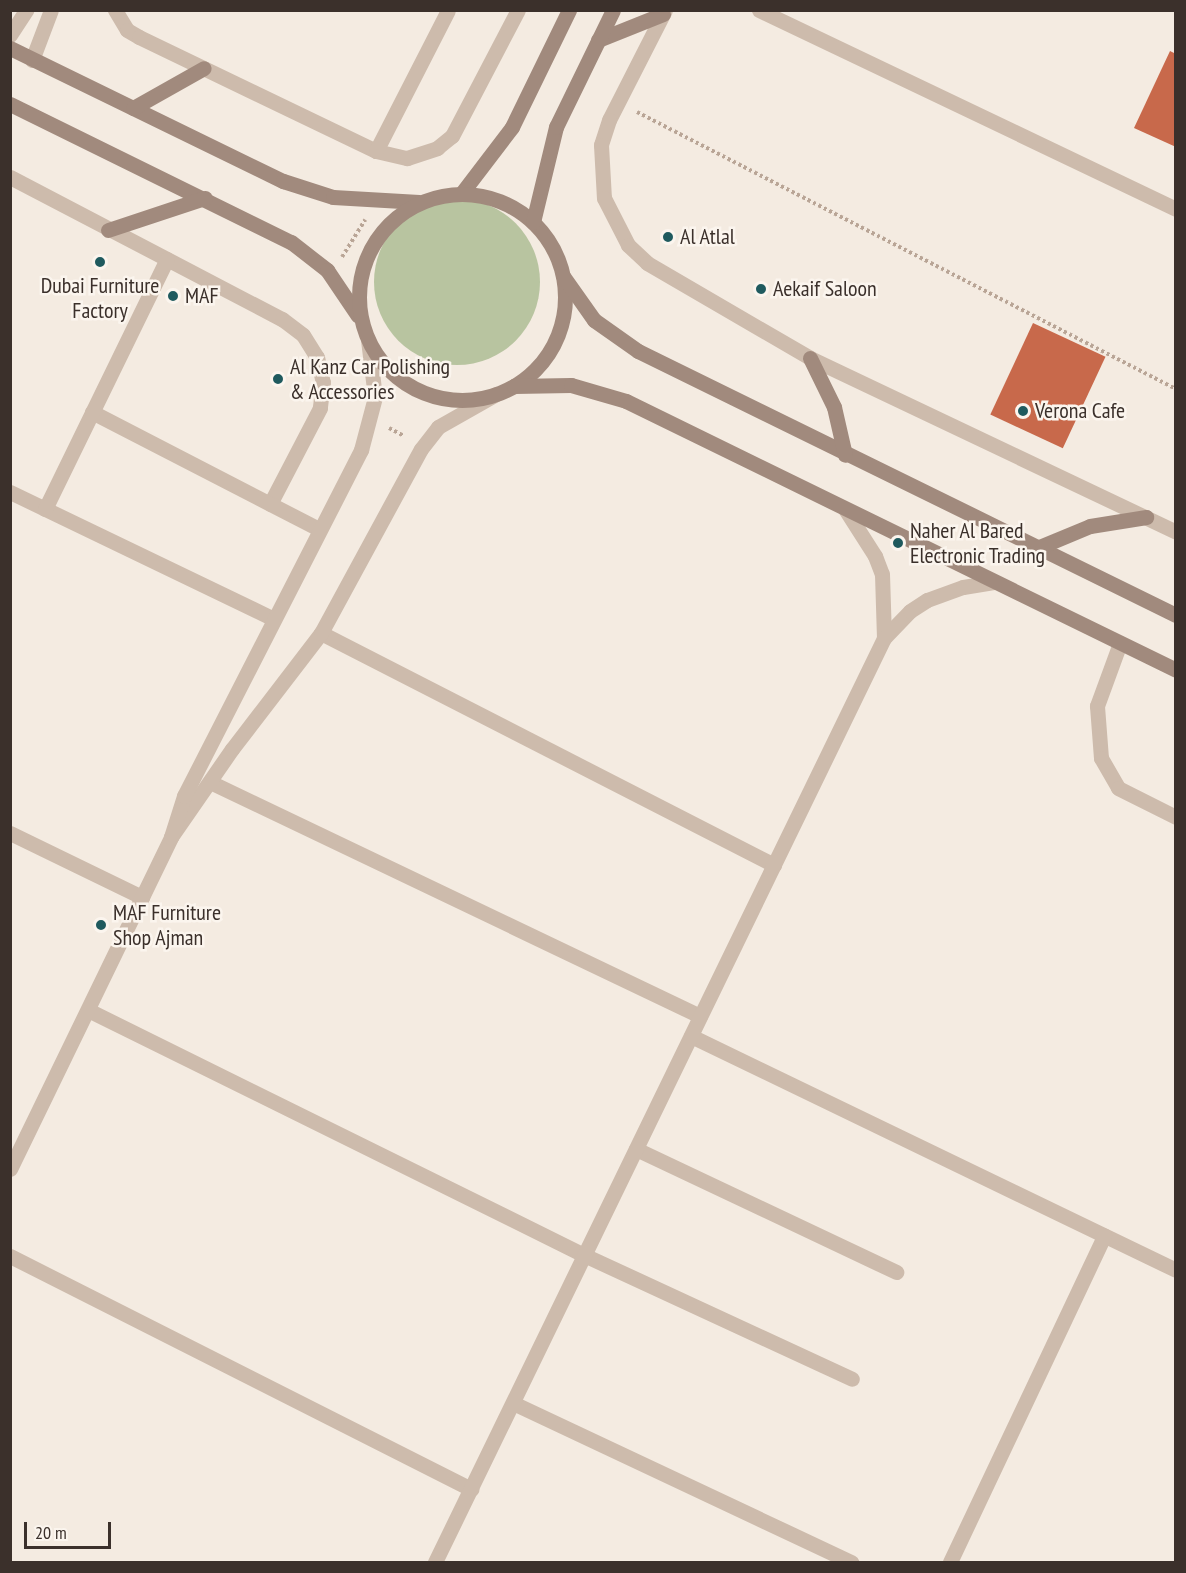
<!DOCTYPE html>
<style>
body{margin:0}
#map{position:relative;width:1186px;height:1573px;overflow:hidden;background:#f4ebe1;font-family:"PT Sans Narrow",sans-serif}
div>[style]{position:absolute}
.green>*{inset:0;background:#b8c4a0}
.round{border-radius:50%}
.building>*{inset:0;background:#c8694b;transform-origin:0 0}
.path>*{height:4px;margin-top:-2px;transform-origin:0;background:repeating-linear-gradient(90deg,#b9a596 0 3px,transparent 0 6px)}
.lane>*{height:15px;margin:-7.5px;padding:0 7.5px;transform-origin:7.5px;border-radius:7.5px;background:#cdbbac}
.street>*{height:15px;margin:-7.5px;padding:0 7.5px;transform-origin:7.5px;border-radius:7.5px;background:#cdbbac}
.secondary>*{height:15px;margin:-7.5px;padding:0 7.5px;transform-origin:7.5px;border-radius:7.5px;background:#a18a7d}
.secondary>.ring{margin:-7.5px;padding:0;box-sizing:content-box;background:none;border:15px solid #a18a7d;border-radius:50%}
.dots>*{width:16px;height:16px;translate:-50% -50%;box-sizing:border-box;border:3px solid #fbf5ee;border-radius:50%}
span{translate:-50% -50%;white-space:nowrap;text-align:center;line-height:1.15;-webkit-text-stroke:5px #fbf5ee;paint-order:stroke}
.poi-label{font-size:22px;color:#3b302b}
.left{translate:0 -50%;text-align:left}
.frame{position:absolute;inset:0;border:12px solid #3b302b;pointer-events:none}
.scale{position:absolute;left:24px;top:1522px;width:87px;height:27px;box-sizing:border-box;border:3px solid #3b302b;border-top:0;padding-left:8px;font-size:18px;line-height:21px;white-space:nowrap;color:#3b302b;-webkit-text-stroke:4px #fbf5ee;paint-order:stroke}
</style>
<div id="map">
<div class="green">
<div class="round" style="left:374px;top:199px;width:166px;height:166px"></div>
</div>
<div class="building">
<div style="clip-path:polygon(1170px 51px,1176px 54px,1176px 147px,1134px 128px)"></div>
<div style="left:1033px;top:323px;width:80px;height:101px;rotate:25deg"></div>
</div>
<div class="path">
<div style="left:637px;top:112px;width:606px;rotate:27.2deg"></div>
<div style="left:342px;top:257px;width:44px;rotate:-58.1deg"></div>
<div style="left:389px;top:428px;width:17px;rotate:28deg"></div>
</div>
<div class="lane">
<div style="left:115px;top:10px;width:23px;rotate:59deg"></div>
<div style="left:127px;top:30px;width:14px;rotate:30deg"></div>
<div style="left:139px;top:37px;width:263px;rotate:25.7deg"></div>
<div style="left:376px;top:151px;width:32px;rotate:13deg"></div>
<div style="left:407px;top:158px;width:32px;rotate:-18deg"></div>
<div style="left:437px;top:148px;width:19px;rotate:-39deg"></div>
<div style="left:452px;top:136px;width:142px;rotate:-62.4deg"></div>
<div style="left:376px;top:151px;width:158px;rotate:-62.9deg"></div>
<div style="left:10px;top:177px;width:307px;rotate:27.6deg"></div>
<div style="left:282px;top:319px;width:26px;rotate:37deg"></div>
<div style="left:303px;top:335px;width:26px;rotate:58deg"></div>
<div style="left:317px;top:357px;width:26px;rotate:77deg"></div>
<div style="left:323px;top:382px;width:26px;rotate:97deg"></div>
<div style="left:320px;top:408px;width:108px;rotate:117.5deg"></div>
<div style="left:92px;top:412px;width:255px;rotate:27.3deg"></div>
<div style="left:10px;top:492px;width:291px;rotate:25.7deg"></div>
<div style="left:45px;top:509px;width:278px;rotate:-64deg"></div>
<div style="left:845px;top:509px;width:56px;rotate:57.4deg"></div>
<div style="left:875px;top:556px;width:19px;rotate:69deg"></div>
<div style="left:882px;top:574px;width:64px;rotate:88.2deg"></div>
<div style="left:321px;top:633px;width:509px;rotate:27.12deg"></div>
<div style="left:1120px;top:643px;width:67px;rotate:110.1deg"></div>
<div style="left:1097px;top:706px;width:52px;rotate:85.6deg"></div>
<div style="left:1101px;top:758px;width:34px;rotate:60deg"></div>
<div style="left:1118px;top:788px;width:65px;rotate:26.6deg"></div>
<div style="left:210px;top:782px;width:543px;rotate:25.53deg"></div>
<div style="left:10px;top:833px;width:147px;rotate:25.9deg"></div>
<div style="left:171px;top:837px;width:107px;rotate:-55.3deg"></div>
<div style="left:232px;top:749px;width:146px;rotate:-52.5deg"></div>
<div style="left:321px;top:633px;width:209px;rotate:-61.5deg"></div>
<div style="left:421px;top:449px;width:28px;rotate:-52deg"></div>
<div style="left:438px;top:427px;width:67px;rotate:-29.6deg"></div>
<div style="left:88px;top:1010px;width:553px;rotate:26.29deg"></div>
<div style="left:584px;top:1255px;width:295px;rotate:24.8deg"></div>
<div style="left:691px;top:1036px;width:538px;rotate:25.76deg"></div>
<div style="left:636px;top:1149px;width:288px;rotate:25.3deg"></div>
<div style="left:10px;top:1169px;width:369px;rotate:-64.1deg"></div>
<div style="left:171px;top:837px;width:43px;rotate:-72.4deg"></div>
<div style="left:184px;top:796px;width:389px;rotate:-62.9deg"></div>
<div style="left:361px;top:450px;width:55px;rotate:-75.2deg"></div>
<div style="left:375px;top:397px;width:57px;rotate:-97deg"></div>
<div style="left:10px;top:1256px;width:517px;rotate:26.81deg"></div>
<div style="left:513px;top:1403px;width:374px;rotate:25.2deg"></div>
<div style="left:435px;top:1562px;width:1027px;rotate:-64.08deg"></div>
<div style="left:884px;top:638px;width:37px;rotate:-46deg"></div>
<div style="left:910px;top:611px;width:20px;rotate:-33deg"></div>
<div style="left:927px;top:600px;width:38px;rotate:-20deg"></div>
<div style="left:963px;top:587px;width:31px;rotate:-9deg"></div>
<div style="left:950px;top:1562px;width:361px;rotate:-64.7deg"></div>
</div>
<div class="street">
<div style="left:665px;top:10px;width:123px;rotate:117deg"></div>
<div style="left:609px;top:120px;width:26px;rotate:108deg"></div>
<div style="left:601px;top:145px;width:53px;rotate:86.8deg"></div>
<div style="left:604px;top:198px;width:53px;rotate:62.9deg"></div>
<div style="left:628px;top:245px;width:26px;rotate:43deg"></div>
<div style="left:647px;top:263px;width:189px;rotate:30.2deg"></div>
<div style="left:810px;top:358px;width:405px;rotate:25.4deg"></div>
<div style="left:759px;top:10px;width:462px;rotate:25.5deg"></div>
<div style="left:10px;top:35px;width:30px;rotate:-57deg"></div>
<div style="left:32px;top:60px;width:53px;rotate:-69.2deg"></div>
</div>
<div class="secondary">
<div style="left:598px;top:40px;width:70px;rotate:-21.8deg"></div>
<div style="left:10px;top:48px;width:304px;rotate:26deg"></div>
<div style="left:283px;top:181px;width:52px;rotate:17.7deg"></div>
<div style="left:333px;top:197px;width:86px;rotate:3.3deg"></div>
<div style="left:10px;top:104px;width:313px;rotate:26.2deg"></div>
<div style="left:291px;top:242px;width:46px;rotate:37.9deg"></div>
<div style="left:327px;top:270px;width:55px;rotate:56deg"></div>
<div style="left:133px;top:108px;width:81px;rotate:-29.4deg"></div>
<div style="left:461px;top:194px;width:84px;rotate:-52.7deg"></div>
<div style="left:512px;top:127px;width:130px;rotate:-64deg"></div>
<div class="ring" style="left:359px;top:194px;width:191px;height:191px"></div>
<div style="left:533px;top:222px;width:98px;rotate:-76.4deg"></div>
<div style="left:556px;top:127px;width:130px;rotate:-64deg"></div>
<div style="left:108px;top:230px;width:102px;rotate:-18.3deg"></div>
<div style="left:563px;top:276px;width:54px;rotate:54.8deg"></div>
<div style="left:594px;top:320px;width:54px;rotate:35.2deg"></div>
<div style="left:638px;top:351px;width:599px;rotate:26.14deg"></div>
<div style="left:810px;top:358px;width:55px;rotate:63.9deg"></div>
<div style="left:834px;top:407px;width:49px;rotate:77.1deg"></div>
<div style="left:514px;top:386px;width:57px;rotate:-1deg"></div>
<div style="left:571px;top:385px;width:57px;rotate:16.2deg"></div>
<div style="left:626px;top:401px;width:612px;rotate:26.06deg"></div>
<div style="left:1037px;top:548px;width:57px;rotate:-22.5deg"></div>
<div style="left:1090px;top:526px;width:57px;rotate:-9.1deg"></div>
</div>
<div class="dots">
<div style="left:668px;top:237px;background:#1f5a5e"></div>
<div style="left:100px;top:262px;background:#1f5a5e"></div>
<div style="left:761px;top:289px;background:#1f5a5e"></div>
<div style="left:173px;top:296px;background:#1f5a5e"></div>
<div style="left:278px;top:379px;background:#1f5a5e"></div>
<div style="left:1023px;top:411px;background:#1f5a5e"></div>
<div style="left:898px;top:543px;background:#1f5a5e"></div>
<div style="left:101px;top:925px;background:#1f5a5e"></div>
</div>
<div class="poi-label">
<span class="left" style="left:680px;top:237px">Al Atlal</span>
<span style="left:100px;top:298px">Dubai Furniture<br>Factory</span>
<span class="left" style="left:773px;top:289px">Aekaif Saloon</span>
<span class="left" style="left:185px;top:296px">MAF</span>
<span class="left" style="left:290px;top:379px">Al Kanz Car Polishing<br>&amp; Accessories</span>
<span class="left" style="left:1035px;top:411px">Verona Cafe</span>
<span class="left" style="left:910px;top:543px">Naher Al Bared<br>Electronic Trading</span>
<span class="left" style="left:113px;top:925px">MAF Furniture<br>Shop Ajman</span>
</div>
<div class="frame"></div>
<div class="scale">20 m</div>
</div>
